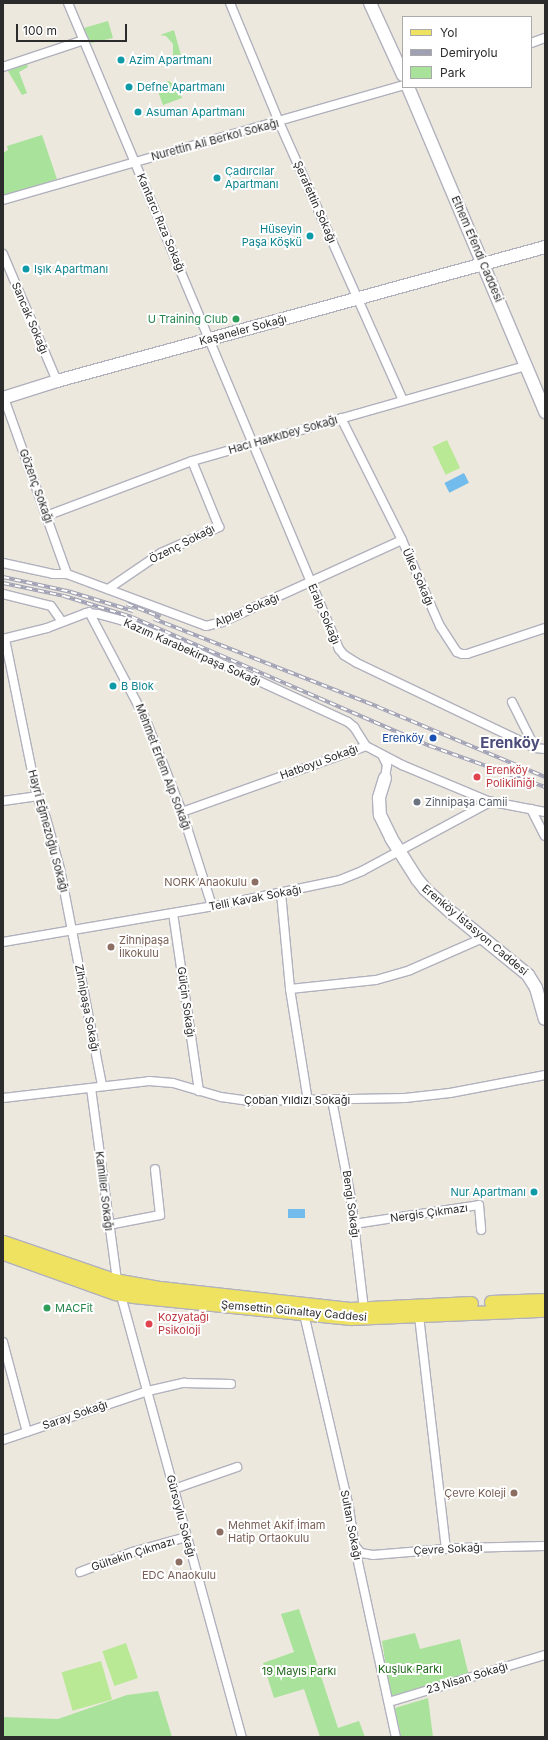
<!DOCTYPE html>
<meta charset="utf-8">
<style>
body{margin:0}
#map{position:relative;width:548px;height:1740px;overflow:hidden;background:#ece8dd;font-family:Inter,sans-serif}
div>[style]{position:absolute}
.green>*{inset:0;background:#a9e29a}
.pitch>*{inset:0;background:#bae996;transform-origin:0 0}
.water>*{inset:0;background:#72bbed;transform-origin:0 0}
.roads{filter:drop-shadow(1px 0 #b1b1be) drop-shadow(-1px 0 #b1b1be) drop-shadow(0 1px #b1b1be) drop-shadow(0 -1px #b1b1be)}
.street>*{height:8px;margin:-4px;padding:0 4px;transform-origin:4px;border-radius:4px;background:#fff}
.secondary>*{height:12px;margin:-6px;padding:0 6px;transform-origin:6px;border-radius:6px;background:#fff}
.primary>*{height:13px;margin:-6.5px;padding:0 6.5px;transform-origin:6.5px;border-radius:6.5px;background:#efe260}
.rail>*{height:3.5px;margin-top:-1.75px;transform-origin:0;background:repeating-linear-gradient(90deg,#fff 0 6px,#a0a0b5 0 12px);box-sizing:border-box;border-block:1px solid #a0a0b5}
.dots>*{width:11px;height:11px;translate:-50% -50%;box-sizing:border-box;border:2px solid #fff;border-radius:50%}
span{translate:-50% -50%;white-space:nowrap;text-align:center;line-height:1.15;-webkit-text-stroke:4px #fff;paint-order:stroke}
.culture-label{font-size:11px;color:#0d838f}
.left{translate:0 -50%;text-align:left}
.right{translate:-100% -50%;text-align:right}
.street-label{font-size:11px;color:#2b2b2b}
.leisure-label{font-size:11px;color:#27864d}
.transit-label{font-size:11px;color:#164399}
.health-label{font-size:11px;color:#be3a42}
.worship-label{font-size:11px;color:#5b616d}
.education-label{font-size:11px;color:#785e54}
.park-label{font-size:11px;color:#20671b}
.district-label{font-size:15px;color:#4c4d7b;font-weight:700}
.frame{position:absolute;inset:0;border:4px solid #2b2b2b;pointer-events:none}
.legend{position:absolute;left:402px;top:16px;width:130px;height:72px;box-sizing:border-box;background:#fff;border:1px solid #aaa;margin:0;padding:5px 7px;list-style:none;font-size:12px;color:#2b2b2b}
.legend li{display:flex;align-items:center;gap:8px;height:20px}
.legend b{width:20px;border:1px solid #aaa}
.scale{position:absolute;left:16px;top:24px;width:111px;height:18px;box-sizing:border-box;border:2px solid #2b2b2b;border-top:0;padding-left:5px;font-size:12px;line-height:14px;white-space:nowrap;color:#2b2b2b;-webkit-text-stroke:3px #fff;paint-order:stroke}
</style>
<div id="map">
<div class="green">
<div style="clip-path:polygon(108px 21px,113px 38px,91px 43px,84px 28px)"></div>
<div style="clip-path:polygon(174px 30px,182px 59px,168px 63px,173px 55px,173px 44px,166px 36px,160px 35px)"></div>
<div style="clip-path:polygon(27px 64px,28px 67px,19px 72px,27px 93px,22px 95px,8px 71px)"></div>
<div style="clip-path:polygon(169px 81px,179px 89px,182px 98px,163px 105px,156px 86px)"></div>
<div style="clip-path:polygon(42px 135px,57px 179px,3px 196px,3px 153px,8px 150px,7px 146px)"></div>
<div style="clip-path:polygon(299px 1609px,338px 1728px,359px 1721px,365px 1737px,320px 1737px,304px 1689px,274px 1698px,263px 1663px,294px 1652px,281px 1614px)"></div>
<div style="clip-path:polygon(415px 1633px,420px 1649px,460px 1639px,469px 1676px,391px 1698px,382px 1641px)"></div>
<div style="clip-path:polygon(158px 1691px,172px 1737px,3px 1737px,3px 1717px,58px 1719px,127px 1695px)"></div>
<div style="clip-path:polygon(428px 1698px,433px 1737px,401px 1737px,395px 1708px)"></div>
</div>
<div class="pitch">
<div style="left:447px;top:440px;width:31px;height:16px;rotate:65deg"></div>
<div style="left:126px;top:1643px;width:37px;height:25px;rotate:71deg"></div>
<div style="left:101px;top:1661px;width:40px;height:41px;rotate:74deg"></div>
</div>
<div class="water">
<div style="left:464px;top:473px;width:11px;height:22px;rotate:63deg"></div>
<div style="left:305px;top:1209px;width:9px;height:17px;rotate:90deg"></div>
</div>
<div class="roads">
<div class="street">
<div style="left:68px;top:3px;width:701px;rotate:67.24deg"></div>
<div style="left:339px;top:649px;width:8px;rotate:50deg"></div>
<div style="left:344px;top:655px;width:15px;rotate:32deg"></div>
<div style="left:357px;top:663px;width:197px;rotate:25.5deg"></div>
<div style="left:535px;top:748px;width:10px;rotate:6deg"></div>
<div style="left:230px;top:3px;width:129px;rotate:67.6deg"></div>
<div style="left:279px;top:122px;width:304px;rotate:66deg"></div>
<div style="left:531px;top:43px;width:15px;rotate:-20deg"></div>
<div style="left:3px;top:67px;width:85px;rotate:-18.4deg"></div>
<div style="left:3px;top:200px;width:416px;rotate:-16deg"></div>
<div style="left:3px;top:254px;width:138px;rotate:67deg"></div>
<div style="left:4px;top:398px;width:187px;rotate:70.3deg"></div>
<div style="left:341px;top:418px;width:136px;rotate:63.4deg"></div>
<div style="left:402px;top:540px;width:94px;rotate:66.2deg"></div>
<div style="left:440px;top:626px;width:31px;rotate:57deg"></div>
<div style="left:457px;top:652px;width:5px;rotate:22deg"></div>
<div style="left:462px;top:654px;width:5px"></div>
<div style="left:467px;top:654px;width:82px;rotate:-18.4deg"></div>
<div style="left:46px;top:516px;width:156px;rotate:-20.6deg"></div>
<div style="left:192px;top:461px;width:346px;rotate:-15.9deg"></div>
<div style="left:3px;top:563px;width:51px;rotate:12.4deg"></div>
<div style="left:53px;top:574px;width:14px"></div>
<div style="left:67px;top:574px;width:148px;rotate:20.5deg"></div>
<div style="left:206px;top:626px;width:16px;rotate:-14deg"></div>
<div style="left:222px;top:622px;width:198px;rotate:-24.5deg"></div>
<div style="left:108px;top:589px;width:64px;rotate:-34.2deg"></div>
<div style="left:161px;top:553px;width:64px;rotate:-24.1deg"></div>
<div style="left:219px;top:527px;width:71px;rotate:-112.2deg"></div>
<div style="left:3px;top:594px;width:49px;rotate:14deg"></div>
<div style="left:51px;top:606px;width:19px;rotate:55deg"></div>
<div style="left:89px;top:612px;width:120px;rotate:62.2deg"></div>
<div style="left:145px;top:718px;width:101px;rotate:68.5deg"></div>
<div style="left:182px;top:812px;width:99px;rotate:72.3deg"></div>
<div style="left:3px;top:639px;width:45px;rotate:-14deg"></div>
<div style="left:47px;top:628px;width:42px;rotate:-21deg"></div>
<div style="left:86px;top:613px;width:12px;rotate:5deg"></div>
<div style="left:98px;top:614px;width:24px;rotate:15deg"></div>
<div style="left:121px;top:620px;width:72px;rotate:23deg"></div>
<div style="left:187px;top:648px;width:177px;rotate:24.7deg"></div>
<div style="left:348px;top:722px;width:8px;rotate:40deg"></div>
<div style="left:354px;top:727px;width:22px;rotate:58deg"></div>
<div style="left:366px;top:746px;width:41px;rotate:27.8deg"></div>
<div style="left:402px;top:765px;width:93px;rotate:22.7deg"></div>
<div style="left:488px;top:801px;width:58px;rotate:10.9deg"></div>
<div style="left:5px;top:639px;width:160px;rotate:78.5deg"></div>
<div style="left:37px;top:796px;width:24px;rotate:68deg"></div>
<div style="left:46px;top:818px;width:53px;rotate:74.6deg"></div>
<div style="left:60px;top:869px;width:221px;rotate:79deg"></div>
<div style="left:512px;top:702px;width:51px;rotate:63.4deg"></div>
<div style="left:382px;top:755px;width:11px;rotate:63deg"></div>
<div style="left:387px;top:765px;width:13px;rotate:99deg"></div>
<div style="left:3px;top:801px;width:34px;rotate:-8deg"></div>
<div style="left:531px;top:809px;width:30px;rotate:63deg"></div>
<div style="left:182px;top:812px;width:195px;rotate:-19.7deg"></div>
<div style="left:281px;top:893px;width:96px;rotate:84.6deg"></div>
<div style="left:290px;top:989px;width:113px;rotate:80.9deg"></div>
<div style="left:173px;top:913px;width:180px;rotate:81.7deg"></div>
<div style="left:3px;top:942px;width:230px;rotate:-9.7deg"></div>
<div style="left:230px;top:903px;width:112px;rotate:-11.8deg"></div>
<div style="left:340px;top:880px;width:24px;rotate:-22deg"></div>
<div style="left:362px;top:871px;width:145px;rotate:-28.3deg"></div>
<div style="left:290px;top:989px;width:86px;rotate:-6deg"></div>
<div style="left:376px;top:980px;width:35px;rotate:-16deg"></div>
<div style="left:410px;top:970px;width:80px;rotate:-23.7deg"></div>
<div style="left:91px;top:1088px;width:195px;rotate:82.3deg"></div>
<div style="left:117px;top:1281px;width:473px;rotate:74.7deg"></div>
<div style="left:3px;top:1098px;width:147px;rotate:-6.6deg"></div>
<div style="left:149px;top:1081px;width:24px;rotate:5deg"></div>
<div style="left:173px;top:1083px;width:50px;rotate:16.3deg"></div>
<div style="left:221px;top:1097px;width:27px;rotate:8deg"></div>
<div style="left:248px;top:1101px;width:157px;rotate:-1.1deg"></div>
<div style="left:405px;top:1098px;width:45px;rotate:-6.3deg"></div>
<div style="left:450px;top:1093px;width:97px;rotate:-10.7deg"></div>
<div style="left:332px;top:1100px;width:101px;rotate:79.1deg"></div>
<div style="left:351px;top:1199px;width:111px;rotate:83.3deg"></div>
<div style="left:354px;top:1224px;width:126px;rotate:-8.6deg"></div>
<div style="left:479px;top:1205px;width:25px;rotate:85deg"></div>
<div style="left:108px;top:1225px;width:53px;rotate:-10.9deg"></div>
<div style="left:160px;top:1215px;width:46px;rotate:-96.2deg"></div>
<div style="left:304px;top:1314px;width:199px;rotate:76.9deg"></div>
<div style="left:349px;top:1508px;width:40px;rotate:81.5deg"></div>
<div style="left:355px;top:1548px;width:193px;rotate:77.8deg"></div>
<div style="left:419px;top:1316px;width:234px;rotate:83.4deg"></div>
<div style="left:3px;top:1342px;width:93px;rotate:75.1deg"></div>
<div style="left:3px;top:1440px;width:153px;rotate:-18.7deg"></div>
<div style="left:148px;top:1391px;width:37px;rotate:-13deg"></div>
<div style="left:184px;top:1383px;width:47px;rotate:1.2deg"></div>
<div style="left:174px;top:1489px;width:67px;rotate:-19.2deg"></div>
<div style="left:355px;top:1546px;width:9px;rotate:49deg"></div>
<div style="left:361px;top:1553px;width:12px;rotate:9deg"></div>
<div style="left:373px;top:1555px;width:85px;rotate:-4.7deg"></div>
<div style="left:458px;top:1548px;width:87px;rotate:-1.3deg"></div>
<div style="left:80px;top:1572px;width:56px;rotate:-21deg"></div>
<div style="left:132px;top:1552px;width:57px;rotate:-15.3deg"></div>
<div style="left:389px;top:1702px;width:163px;rotate:-16.8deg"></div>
</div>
<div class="secondary">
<div style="left:370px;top:3px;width:79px;rotate:65.4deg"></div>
<div style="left:408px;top:87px;width:353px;rotate:67.1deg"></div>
<div style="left:3px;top:398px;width:57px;rotate:-17.5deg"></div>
<div style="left:57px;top:381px;width:506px;rotate:-15.35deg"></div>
<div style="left:385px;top:778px;width:21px;rotate:107deg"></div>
<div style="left:379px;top:798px;width:17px;rotate:87deg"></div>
<div style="left:380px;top:815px;width:25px;rotate:64deg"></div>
<div style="left:391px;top:838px;width:49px;rotate:57.6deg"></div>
<div style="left:417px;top:879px;width:13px;rotate:51deg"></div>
<div style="left:425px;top:889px;width:36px;rotate:42deg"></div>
<div style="left:452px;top:913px;width:98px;rotate:39.2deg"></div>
<div style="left:528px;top:975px;width:15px;rotate:58deg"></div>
<div style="left:536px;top:988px;width:32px;rotate:74deg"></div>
</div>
<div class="primary">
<div style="left:3px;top:1242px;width:117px;rotate:18.9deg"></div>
<div style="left:114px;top:1280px;width:47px;rotate:9.9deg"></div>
<div style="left:160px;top:1288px;width:191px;rotate:6.3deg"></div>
<div style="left:350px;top:1309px;width:121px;rotate:-2.8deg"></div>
<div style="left:3px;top:1253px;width:119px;rotate:19.7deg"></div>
<div style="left:115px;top:1293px;width:18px;rotate:9deg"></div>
<div style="left:133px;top:1296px;width:219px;rotate:5.8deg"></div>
<div style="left:351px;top:1318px;width:194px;rotate:-2.4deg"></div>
<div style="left:491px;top:1302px;width:54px;rotate:-2.1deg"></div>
</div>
</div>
<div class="rail">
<div style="left:3px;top:577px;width:70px;rotate:12.4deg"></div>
<div style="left:71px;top:592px;width:65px;rotate:17deg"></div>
<div style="left:3px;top:583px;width:62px;rotate:12deg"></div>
<div style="left:64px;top:596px;width:71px;rotate:17.2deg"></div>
<div style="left:132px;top:617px;width:325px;rotate:23.4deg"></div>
<div style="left:430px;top:746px;width:122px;rotate:19.6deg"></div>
<div style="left:127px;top:604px;width:36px;rotate:21deg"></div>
<div style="left:154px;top:619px;width:241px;rotate:21.4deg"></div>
<div style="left:378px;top:707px;width:181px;rotate:22.7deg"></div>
</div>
<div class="dots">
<div style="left:121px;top:60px;background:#0f9aa8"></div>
<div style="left:129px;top:87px;background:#0f9aa8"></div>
<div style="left:138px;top:112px;background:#0f9aa8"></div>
<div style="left:217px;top:178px;background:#0f9aa8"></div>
<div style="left:310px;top:236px;background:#0f9aa8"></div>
<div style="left:26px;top:269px;background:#0f9aa8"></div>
<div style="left:236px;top:319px;background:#2e9e5b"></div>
<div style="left:113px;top:686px;background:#0f9aa8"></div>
<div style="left:433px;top:738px;background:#1a4fb4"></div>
<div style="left:477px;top:777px;background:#e0444e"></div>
<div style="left:417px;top:802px;background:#6b7280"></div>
<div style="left:255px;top:882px;background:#8d6e63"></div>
<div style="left:111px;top:947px;background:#8d6e63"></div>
<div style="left:534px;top:1192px;background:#0f9aa8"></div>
<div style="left:47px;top:1308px;background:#2e9e5b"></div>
<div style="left:149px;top:1324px;background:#e0444e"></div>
<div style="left:514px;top:1493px;background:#8d6e63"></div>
<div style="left:220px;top:1532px;background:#8d6e63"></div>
<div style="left:179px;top:1562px;background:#8d6e63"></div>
</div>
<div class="culture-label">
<span class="left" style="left:129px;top:60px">Azim Apartmanı</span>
<span class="left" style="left:137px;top:87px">Defne Apartmanı</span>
<span class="left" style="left:146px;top:112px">Asuman Apartmanı</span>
<span class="left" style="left:225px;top:178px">Çadırcılar<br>Apartmanı</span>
<span class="right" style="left:302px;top:236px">Hüseyin<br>Paşa Köşkü</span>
<span class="left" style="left:34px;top:269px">Işık Apartmanı</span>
<span class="left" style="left:121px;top:686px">B Blok</span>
<span class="right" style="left:526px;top:1192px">Nur Apartmanı</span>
</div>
<div class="street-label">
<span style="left:215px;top:140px;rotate:-15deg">Nurettin Ali Berkol Sokağı</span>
<span style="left:315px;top:202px;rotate:66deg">Şerafettin Sokağı</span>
<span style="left:161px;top:223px;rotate:67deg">Kantarcı Rıza Sokağı</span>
<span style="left:477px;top:249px;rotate:67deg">Ethem Efendi Caddesi</span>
<span style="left:30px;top:318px;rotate:67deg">Sancak Sokağı</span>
<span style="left:243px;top:330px;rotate:-15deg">Kaşaneler Sokağı</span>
<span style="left:283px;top:435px;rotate:-16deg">Hacı Hakkıbey Sokağı</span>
<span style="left:36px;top:486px;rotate:70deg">Gözenç Sokağı</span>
<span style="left:182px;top:544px;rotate:-27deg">Özenç Sokağı</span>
<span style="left:418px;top:577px;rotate:66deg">Ülke Sokağı</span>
<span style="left:247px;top:610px;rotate:-23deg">Alpler Sokağı</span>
<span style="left:324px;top:614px;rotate:67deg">Eralp Sokağı</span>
<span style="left:192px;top:652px;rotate:24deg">Kazım Karabekirpaşa Sokağı</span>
<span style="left:319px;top:762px;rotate:-20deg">Hatboyu Sokağı</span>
<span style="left:163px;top:767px;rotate:69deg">Mehmet Ertem Alp Sokağı</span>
<span style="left:48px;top:831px;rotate:75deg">Hayri Eğmezoğlu Sokağı</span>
<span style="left:255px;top:898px;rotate:-11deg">Telli Kavak Sokağı</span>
<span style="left:475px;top:930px;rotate:40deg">Erenköy İstasyon Caddesi</span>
<span style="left:186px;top:1002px;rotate:82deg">Gülçin Sokağı</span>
<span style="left:87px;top:1008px;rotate:79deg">Zihnipaşa Sokağı</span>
<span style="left:297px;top:1100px">Çoban Yıldızı Sokağı</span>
<span style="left:104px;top:1191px;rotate:83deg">Kamiller Sokağı</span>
<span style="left:351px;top:1204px;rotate:82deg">Bengi Sokağı</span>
<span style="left:429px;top:1213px;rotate:-8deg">Nergis Çıkmazı</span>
<span style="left:294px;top:1311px;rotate:5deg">Şemsettin Günaltay Caddesi</span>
<span style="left:75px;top:1415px;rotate:-19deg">Saray Sokağı</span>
<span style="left:181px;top:1516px;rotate:75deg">Gürsoylu Sokağı</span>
<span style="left:351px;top:1525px;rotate:79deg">Sultan Sokağı</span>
<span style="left:448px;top:1549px;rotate:-3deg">Çevre Sokağı</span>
<span style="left:133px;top:1554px;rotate:-18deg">Gültekin Çıkmazı</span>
<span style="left:467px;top:1678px;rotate:-17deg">23 Nisan Sokağı</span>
</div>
<div class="leisure-label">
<span class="right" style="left:228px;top:319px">U Training Club</span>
<span class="left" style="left:55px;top:1308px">MACFit</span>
</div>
<div class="transit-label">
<span class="right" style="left:424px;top:738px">Erenköy</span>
</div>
<div class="health-label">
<span class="left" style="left:486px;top:777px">Erenköy<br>Polikliniği</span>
<span class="left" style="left:158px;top:1324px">Kozyatağı<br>Psikoloji</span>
</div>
<div class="worship-label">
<span class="left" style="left:425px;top:802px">Zihnipaşa Camii</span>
</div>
<div class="education-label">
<span class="right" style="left:247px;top:882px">NORK Anaokulu</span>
<span class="left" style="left:119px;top:947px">Zihnipaşa<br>İlkokulu</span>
<span class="right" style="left:506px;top:1493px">Çevre Koleji</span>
<span class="left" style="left:228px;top:1532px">Mehmet Akif İmam<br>Hatip Ortaokulu</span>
<span style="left:179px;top:1575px">EDC Anaokulu</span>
</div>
<div class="park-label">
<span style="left:410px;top:1669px">Kuşluk Parkı</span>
<span style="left:299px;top:1671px">19 Mayıs Parkı</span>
</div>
<div class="district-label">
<span style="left:510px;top:743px">Erenköy</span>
</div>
<div class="frame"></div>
<ul class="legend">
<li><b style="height:5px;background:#efe260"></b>Yol</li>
<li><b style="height:5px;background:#a0a0b5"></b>Demiryolu</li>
<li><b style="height:11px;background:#a9e29a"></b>Park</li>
</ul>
<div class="scale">100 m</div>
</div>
